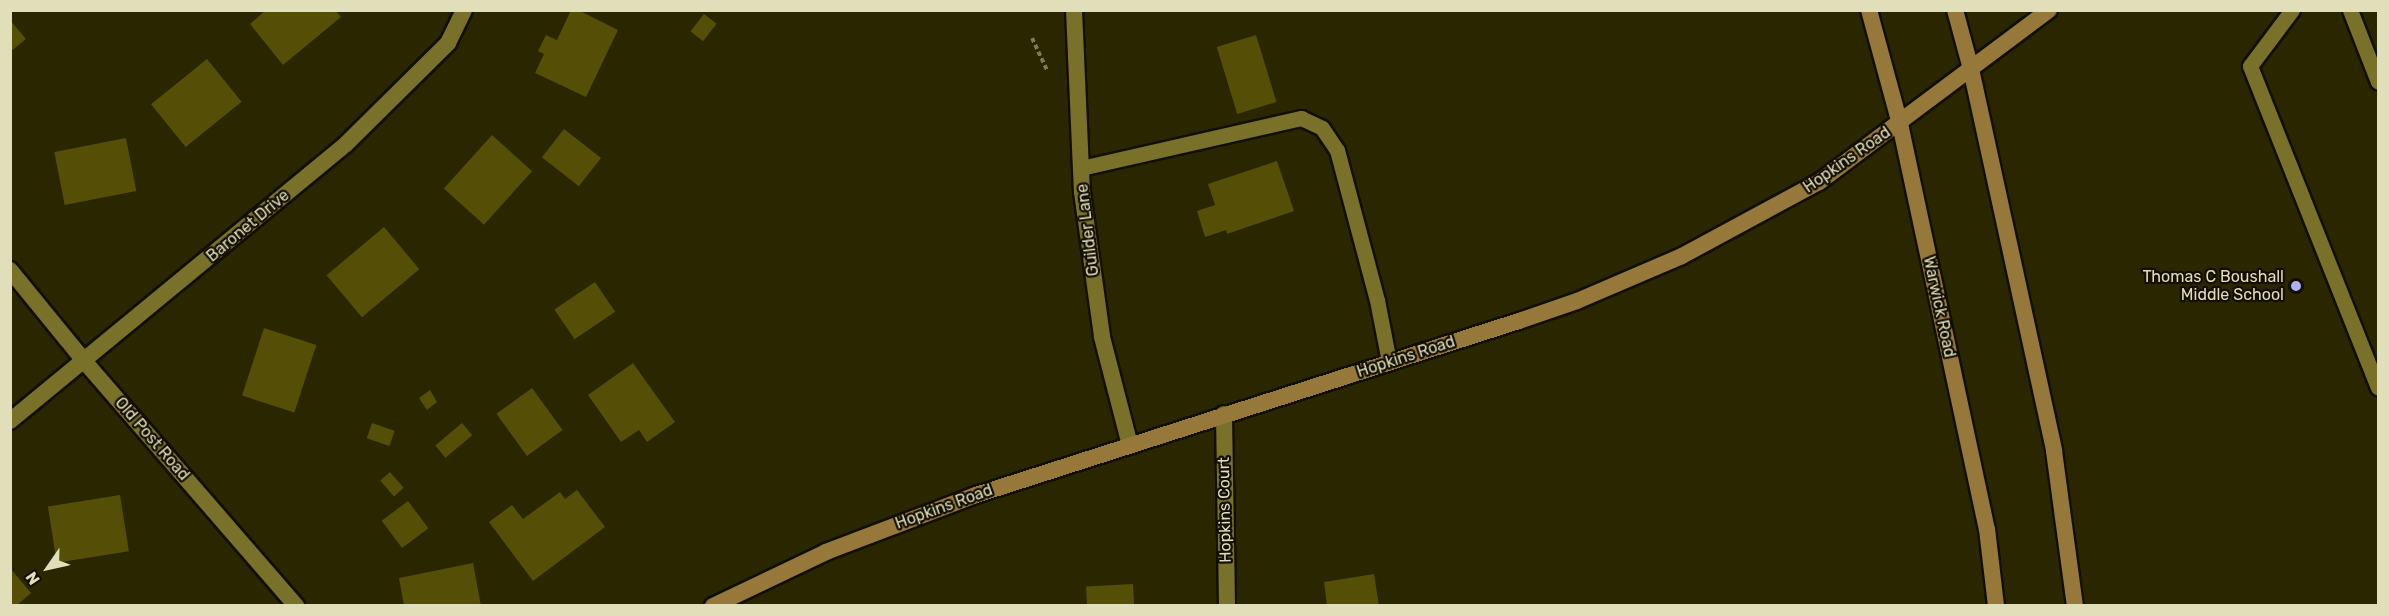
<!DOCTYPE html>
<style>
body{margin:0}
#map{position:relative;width:2389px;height:616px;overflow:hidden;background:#2a2600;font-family:Rubik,sans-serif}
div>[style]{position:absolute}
.building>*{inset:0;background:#554e06;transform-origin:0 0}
.path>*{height:4px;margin-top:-2px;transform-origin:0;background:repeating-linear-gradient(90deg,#7d7954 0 4.5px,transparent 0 7.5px)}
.roads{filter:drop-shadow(2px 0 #110f00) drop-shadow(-2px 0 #110f00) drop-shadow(0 2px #110f00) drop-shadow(0 -2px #110f00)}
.service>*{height:15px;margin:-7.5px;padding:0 7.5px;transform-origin:7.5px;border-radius:7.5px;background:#797129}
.minor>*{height:16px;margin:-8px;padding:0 8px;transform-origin:8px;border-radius:8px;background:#797129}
.secondary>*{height:16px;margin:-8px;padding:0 8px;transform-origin:8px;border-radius:8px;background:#96783b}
.dots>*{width:16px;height:16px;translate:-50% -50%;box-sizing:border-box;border:3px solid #120e00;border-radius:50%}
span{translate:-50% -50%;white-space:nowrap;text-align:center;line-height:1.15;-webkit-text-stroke:4.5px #120e00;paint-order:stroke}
.street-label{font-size:16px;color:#e1deba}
.poi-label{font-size:16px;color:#e1deba}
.right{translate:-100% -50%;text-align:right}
.frame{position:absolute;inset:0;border:12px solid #e1deba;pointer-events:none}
.north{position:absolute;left:18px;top:538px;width:60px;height:60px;-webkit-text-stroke:4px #120e00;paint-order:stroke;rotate:236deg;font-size:16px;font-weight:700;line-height:24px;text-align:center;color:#e1deba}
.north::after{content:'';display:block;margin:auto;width:21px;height:27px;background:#e1deba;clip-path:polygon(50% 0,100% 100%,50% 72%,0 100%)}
</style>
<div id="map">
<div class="building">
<div style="clip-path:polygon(266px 10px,335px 10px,341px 17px,283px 65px,250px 24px)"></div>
<div style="clip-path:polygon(571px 10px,578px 10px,618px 30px,586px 97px,535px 73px,544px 54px,538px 51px,546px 35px,557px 40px)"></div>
<div style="left:704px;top:14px;width:16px;height:22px;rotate:38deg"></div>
<div style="clip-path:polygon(10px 20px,26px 39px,10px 52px)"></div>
<div style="left:1256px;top:35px;width:70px;height:41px;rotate:73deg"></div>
<div style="left:207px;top:59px;width:55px;height:72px;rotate:51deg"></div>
<div style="left:564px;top:129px;width:47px;height:36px;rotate:38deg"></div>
<div style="left:492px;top:135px;width:54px;height:72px;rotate:42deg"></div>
<div style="left:126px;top:138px;width:54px;height:73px;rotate:79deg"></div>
<div style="clip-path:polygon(1277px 161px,1294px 211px,1227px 234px,1226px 230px,1205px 237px,1197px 211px,1215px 205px,1208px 184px)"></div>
<div style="left:384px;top:227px;width:55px;height:75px;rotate:50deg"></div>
<div style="left:595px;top:282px;width:36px;height:49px;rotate:56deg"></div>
<div style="left:264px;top:328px;width:55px;height:71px;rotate:18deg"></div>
<div style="clip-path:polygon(633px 363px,675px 422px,647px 442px,639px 430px,621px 442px,588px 395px)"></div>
<div style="left:532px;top:388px;width:52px;height:44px;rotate:54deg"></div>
<div style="clip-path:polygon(430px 390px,437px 402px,427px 410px,419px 398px)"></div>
<div style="left:372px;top:423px;width:24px;height:16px;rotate:19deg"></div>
<div style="left:462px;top:423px;width:16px;height:35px;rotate:50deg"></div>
<div style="left:390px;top:472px;width:21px;height:13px;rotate:49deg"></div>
<div style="clip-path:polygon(577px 490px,605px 527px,533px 581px,489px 522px,512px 505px,523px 519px,560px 492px,565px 499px)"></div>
<div style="left:120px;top:495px;width:57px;height:73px;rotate:81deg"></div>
<div style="left:408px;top:501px;width:34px;height:33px;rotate:53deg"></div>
<div style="clip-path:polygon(473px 563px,481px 606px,404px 606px,399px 578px)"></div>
<div style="clip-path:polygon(10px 568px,31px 593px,16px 606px,10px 606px)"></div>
<div style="clip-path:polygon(1374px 574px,1379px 606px,1327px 606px,1324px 582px)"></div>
<div style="left:1133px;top:584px;width:22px;height:47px;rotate:87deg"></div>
</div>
<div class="path">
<div style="left:1032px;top:38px;width:35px;rotate:65deg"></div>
</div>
<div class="roads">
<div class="service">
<div style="left:2292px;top:10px;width:70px;rotate:126.9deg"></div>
<div style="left:2250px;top:66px;width:346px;rotate:68.3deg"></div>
<div style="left:2350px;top:10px;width:77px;rotate:68.7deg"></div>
<div style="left:1081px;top:168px;width:226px;rotate:-12.8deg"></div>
<div style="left:1301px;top:118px;width:23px;rotate:25deg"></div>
<div style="left:1322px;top:128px;width:27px;rotate:56deg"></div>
<div style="left:1337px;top:150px;width:155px;rotate:75.1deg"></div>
<div style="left:1377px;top:300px;width:63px;rotate:79deg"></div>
</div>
<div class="minor">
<div style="left:1074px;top:10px;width:182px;rotate:87.5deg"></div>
<div style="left:1082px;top:192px;width:146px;rotate:82.1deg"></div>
<div style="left:1102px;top:337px;width:112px;rotate:75.5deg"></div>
<div style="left:10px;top:270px;width:119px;rotate:50.8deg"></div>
<div style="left:85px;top:362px;width:323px;rotate:49.1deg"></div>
<div style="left:1224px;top:414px;width:192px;rotate:89.1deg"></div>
<div style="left:10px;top:421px;width:435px;rotate:-39.5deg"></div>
<div style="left:346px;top:144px;width:144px;rotate:-44.7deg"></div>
<div style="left:448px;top:43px;width:37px;rotate:-64deg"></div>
</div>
<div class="secondary">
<div style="left:1869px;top:10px;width:118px;rotate:74.8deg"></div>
<div style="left:1900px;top:124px;width:414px;rotate:77.9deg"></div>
<div style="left:1987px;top:529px;width:78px;rotate:83.3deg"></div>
<div style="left:1955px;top:10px;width:61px;rotate:74.8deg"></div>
<div style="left:1971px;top:69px;width:391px;rotate:77.7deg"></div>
<div style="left:2054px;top:451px;width:156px;rotate:82.3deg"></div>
<div style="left:713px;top:606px;width:125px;rotate:-25.5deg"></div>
<div style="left:826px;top:552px;width:160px;rotate:-20.8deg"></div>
<div style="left:976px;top:495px;width:570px;rotate:-17.77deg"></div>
<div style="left:1519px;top:321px;width:61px;rotate:-19deg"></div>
<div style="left:1577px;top:301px;width:114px;rotate:-23.2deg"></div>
<div style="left:1682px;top:256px;width:156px;rotate:-28.4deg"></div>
<div style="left:1819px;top:182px;width:287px;rotate:-36.8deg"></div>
</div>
</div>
<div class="dots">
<div style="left:2296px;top:286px;background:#aeaefb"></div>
</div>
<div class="street-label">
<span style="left:1847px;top:160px;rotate:-35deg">Hopkins Road</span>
<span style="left:248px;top:226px;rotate:-40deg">Baronet Drive</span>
<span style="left:1088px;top:230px;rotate:-97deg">Guilder Lane</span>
<span style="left:1939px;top:307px;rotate:78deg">Warwick Road</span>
<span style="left:1406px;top:357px;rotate:-18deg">Hopkins Road</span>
<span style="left:152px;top:439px;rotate:49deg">Old Post Road</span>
<span style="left:944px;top:507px;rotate:-20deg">Hopkins Road</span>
<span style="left:1225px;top:510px;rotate:-91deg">Hopkins Court</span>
</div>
<div class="poi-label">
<span class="right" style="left:2284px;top:286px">Thomas C Boushall<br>Middle School</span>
</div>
<div class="frame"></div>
<div class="north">N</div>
</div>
